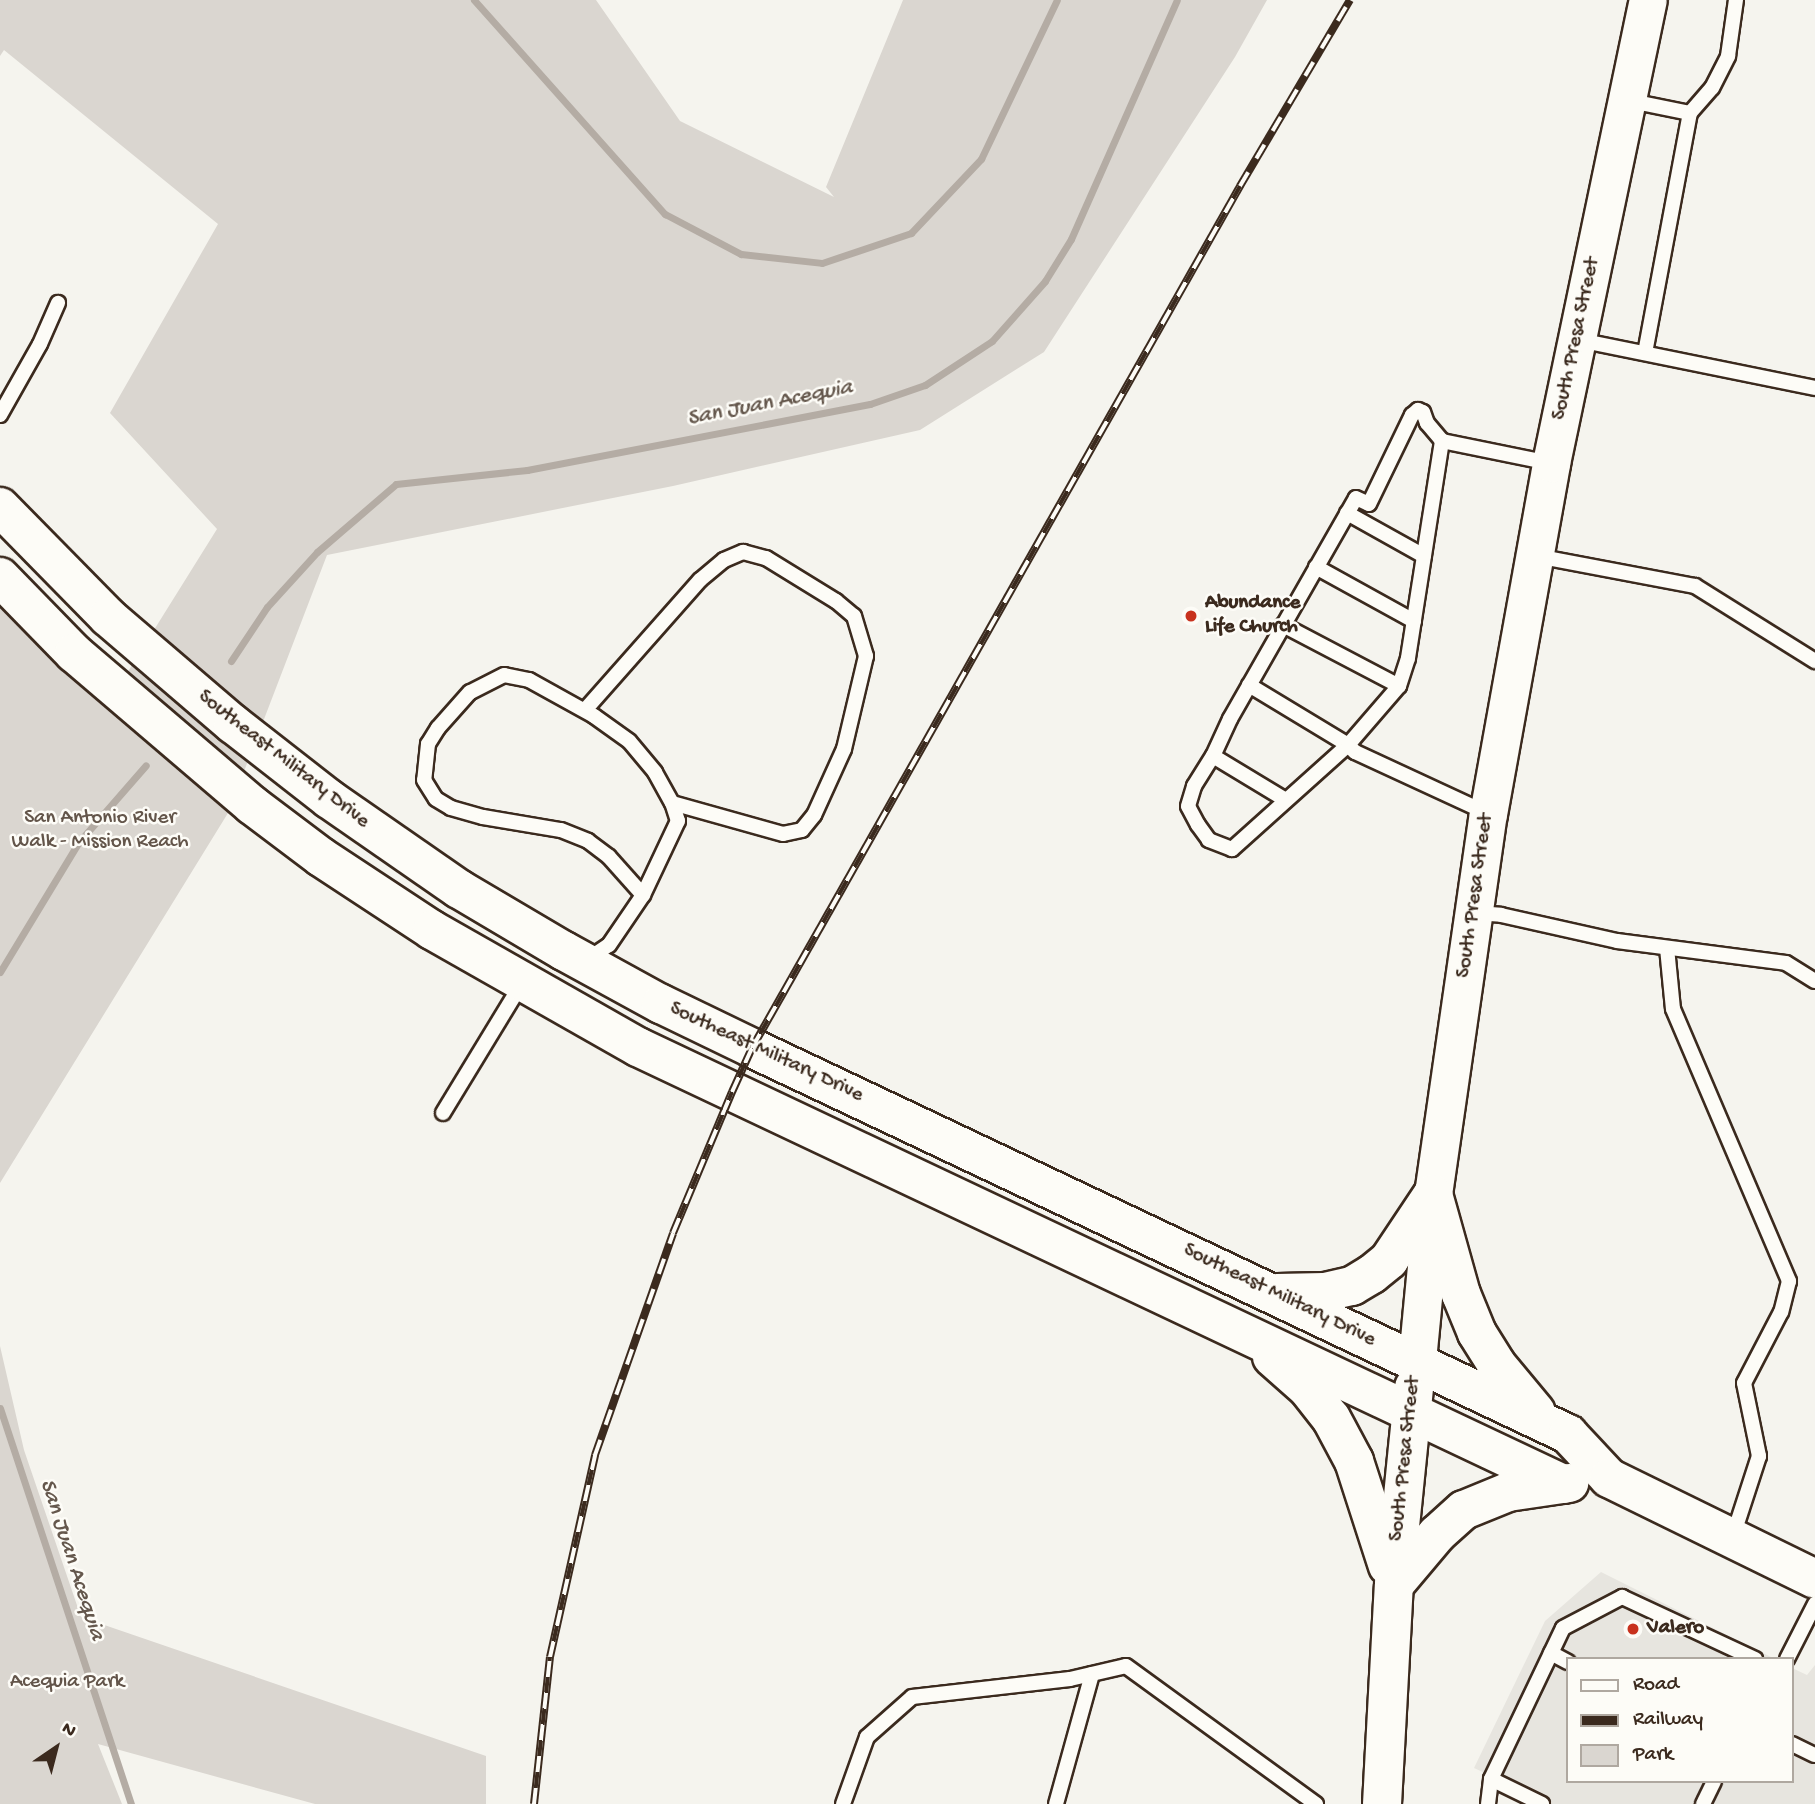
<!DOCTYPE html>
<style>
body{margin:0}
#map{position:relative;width:1815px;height:1804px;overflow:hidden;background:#f5f4ee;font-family:"Gochi Hand",sans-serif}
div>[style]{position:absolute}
.built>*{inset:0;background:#e7e5df}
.green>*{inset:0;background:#dad6d0}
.stream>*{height:7px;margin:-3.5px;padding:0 3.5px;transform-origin:3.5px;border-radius:3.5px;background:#b4aca4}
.roads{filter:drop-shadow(2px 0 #3b2a1e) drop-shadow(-2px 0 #3b2a1e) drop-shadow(0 2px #3b2a1e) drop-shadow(0 -2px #3b2a1e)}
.lane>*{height:14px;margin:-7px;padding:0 7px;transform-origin:7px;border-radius:7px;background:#fdfcf7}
.secondary>*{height:37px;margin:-18.5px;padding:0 18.5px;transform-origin:18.5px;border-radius:18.5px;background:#fdfcf7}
.primary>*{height:38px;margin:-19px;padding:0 19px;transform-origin:19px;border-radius:19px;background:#fdfcf7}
.rail>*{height:8px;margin-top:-4px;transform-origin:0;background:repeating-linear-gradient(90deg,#fdfcf7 0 16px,#3b2a1e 0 32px);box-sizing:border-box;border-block:2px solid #3b2a1e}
.dots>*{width:19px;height:19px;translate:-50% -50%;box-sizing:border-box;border:4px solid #fdfcf7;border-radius:50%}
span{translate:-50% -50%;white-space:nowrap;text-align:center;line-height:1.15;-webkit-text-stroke:5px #fdfcf7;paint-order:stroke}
.street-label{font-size:21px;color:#3b2a1e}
.poi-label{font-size:21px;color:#3b2a1e;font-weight:700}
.left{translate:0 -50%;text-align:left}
.park-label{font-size:21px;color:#63554a}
.water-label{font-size:23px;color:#65584d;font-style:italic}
.legend{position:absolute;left:1566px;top:1657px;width:228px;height:126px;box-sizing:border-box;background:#fdfcf7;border:2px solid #afa8a0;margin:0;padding:9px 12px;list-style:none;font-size:21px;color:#3b2a1e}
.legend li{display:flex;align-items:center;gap:14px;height:35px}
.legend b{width:35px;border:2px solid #afa8a0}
.north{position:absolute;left:21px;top:1713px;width:70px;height:70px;-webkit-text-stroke:5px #fdfcf7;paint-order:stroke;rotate:35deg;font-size:19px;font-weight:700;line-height:28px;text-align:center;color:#3b2a1e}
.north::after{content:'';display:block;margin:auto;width:24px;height:32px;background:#3b2a1e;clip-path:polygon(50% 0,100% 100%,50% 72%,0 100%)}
</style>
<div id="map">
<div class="built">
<div style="clip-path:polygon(1601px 1572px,1775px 1659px,1568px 1659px,1568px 1781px,1792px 1781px,1792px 1668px,1807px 1675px,1815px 1665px,1815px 1804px,1552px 1804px,1474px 1768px,1545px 1621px)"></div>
</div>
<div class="green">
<div style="clip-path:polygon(0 0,596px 0,680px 121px,834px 197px,826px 187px,903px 0,1267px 0,1235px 57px,1044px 352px,920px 430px,673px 486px,327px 555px,228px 813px,0 1183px,0 607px,109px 702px,217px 529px,110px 413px,218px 224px,4px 50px,0 56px)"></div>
<div style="clip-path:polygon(0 1346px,24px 1450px,81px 1617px,486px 1756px,486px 1804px,315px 1804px,98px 1744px,122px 1804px,0 1804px)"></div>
</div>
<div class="stream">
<div style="left:474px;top:0;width:287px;rotate:48.3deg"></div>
<div style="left:665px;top:214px;width:86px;rotate:27.8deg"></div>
<div style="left:741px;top:254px;width:81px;rotate:6.3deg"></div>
<div style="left:822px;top:263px;width:94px;rotate:-18.6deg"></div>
<div style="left:911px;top:233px;width:102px;rotate:-46.6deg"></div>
<div style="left:981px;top:159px;width:176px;rotate:-64.5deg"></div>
<div style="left:231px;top:661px;width:65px;rotate:-56.3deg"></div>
<div style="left:267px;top:607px;width:74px;rotate:-47.7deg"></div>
<div style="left:317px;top:552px;width:104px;rotate:-40.7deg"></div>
<div style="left:396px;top:484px;width:132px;rotate:-6.1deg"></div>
<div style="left:527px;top:470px;width:349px;rotate:-10.9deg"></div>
<div style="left:870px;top:404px;width:58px;rotate:-19.1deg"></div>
<div style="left:925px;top:385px;width:80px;rotate:-33.3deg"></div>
<div style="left:992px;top:341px;width:80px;rotate:-48.5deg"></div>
<div style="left:1045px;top:281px;width:49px;rotate:-58.2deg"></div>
<div style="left:1071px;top:239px;width:261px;rotate:-66.1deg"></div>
<div style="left:0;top:972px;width:151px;rotate:-58.8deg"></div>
<div style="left:78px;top:843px;width:103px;rotate:-48.9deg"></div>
<div style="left:0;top:1408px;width:417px;rotate:71.7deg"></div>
</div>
<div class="roads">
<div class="lane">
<div style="left:1626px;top:100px;width:65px;rotate:11.5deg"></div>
<div style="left:1579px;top:340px;width:241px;rotate:11.5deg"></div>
<div style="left:1645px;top:353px;width:244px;rotate:-79.4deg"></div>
<div style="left:1690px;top:113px;width:33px;rotate:-49deg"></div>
<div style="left:1712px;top:88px;width:36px;rotate:-63deg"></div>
<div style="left:1728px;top:56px;width:57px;rotate:-81.9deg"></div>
<div style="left:0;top:415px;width:81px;rotate:-60.6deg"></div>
<div style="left:40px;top:344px;width:45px;rotate:-66.3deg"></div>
<div style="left:1347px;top:513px;width:88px;rotate:29.2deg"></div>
<div style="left:1536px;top:556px;width:162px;rotate:10.7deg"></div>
<div style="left:1695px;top:586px;width:142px;rotate:32deg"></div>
<div style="left:1316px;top:567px;width:112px;rotate:28.9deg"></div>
<div style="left:1283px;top:625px;width:131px;rotate:27.7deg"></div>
<div style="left:1249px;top:685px;width:116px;rotate:31.2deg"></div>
<div style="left:1348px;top:745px;width:156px;rotate:138.1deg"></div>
<div style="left:1232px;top:849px;width:25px;rotate:-159deg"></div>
<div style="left:1209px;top:840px;width:19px;rotate:-126deg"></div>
<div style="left:1198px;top:825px;width:21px;rotate:-118deg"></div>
<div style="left:1188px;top:806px;width:21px;rotate:-73deg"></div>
<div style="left:1194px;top:786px;width:36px;rotate:-58deg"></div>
<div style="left:1213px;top:756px;width:41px;rotate:-65.3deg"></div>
<div style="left:1230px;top:719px;width:254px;rotate:-60.3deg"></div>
<div style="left:1356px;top:498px;width:14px;rotate:25deg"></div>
<div style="left:1369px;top:504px;width:99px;rotate:-64.2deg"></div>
<div style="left:1412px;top:415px;width:8px;rotate:-40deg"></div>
<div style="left:1418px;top:410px;width:5px;rotate:22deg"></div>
<div style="left:1423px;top:412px;width:12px;rotate:70deg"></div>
<div style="left:1427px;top:423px;width:23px;rotate:50deg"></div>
<div style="left:585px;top:710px;width:174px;rotate:-48.5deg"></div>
<div style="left:700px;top:580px;width:31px;rotate:-40deg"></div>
<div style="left:724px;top:560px;width:21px;rotate:-23deg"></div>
<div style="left:743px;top:552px;width:24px;rotate:15deg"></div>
<div style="left:766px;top:558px;width:82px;rotate:31.6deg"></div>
<div style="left:836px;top:601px;width:23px;rotate:40deg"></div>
<div style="left:854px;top:616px;width:42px;rotate:73.3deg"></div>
<div style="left:866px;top:656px;width:96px;rotate:103.3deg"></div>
<div style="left:844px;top:749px;width:72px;rotate:114.4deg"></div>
<div style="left:814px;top:815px;width:19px;rotate:129deg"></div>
<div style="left:802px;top:830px;width:19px;rotate:168deg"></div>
<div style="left:783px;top:834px;width:115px;rotate:-164.4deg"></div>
<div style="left:1213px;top:756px;width:85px;rotate:31.1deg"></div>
<div style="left:1487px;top:813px;width:145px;rotate:-155.2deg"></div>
<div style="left:1355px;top:752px;width:10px;rotate:-135deg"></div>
<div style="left:1348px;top:745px;width:78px;rotate:-49.2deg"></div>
<div style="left:1399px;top:686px;width:29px;rotate:-72deg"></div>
<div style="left:1408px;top:658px;width:220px;rotate:-81.1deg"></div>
<div style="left:1442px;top:441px;width:110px;rotate:11.5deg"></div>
<div style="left:1475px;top:913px;width:26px;rotate:4deg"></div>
<div style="left:1501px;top:915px;width:119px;rotate:12.6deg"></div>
<div style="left:1617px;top:941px;width:170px;rotate:7.4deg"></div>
<div style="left:1786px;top:963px;width:34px;rotate:32deg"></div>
<div style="left:1667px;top:948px;width:61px;rotate:84.4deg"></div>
<div style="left:1673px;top:1009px;width:296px;rotate:66.9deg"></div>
<div style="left:1789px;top:1281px;width:32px;rotate:104deg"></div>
<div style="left:1781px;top:1312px;width:80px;rotate:117.5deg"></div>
<div style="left:1744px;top:1383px;width:75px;rotate:78.4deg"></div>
<div style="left:1759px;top:1456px;width:84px;rotate:108deg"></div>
<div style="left:588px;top:959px;width:25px;rotate:-34deg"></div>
<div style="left:609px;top:945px;width:60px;rotate:-55.8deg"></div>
<div style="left:643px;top:895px;width:82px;rotate:-64.7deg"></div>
<div style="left:678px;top:821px;width:19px;rotate:-108deg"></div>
<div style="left:672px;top:803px;width:35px;rotate:-119deg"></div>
<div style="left:655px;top:772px;width:40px;rotate:-130deg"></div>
<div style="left:629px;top:741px;width:43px;rotate:-144.5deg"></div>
<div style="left:594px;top:716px;width:74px;rotate:-151deg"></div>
<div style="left:529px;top:680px;width:25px;rotate:-169deg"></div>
<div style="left:504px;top:675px;width:38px;rotate:153deg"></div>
<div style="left:470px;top:692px;width:48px;rotate:131.6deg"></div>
<div style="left:438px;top:728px;width:19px;rotate:122deg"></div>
<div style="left:428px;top:744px;width:36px;rotate:96deg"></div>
<div style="left:424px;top:780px;width:22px;rotate:58deg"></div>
<div style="left:436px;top:799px;width:17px;rotate:31deg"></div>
<div style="left:451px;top:808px;width:33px;rotate:16deg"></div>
<div style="left:483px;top:817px;width:79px;rotate:9.5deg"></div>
<div style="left:561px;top:830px;width:29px;rotate:22deg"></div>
<div style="left:588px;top:841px;width:26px;rotate:37deg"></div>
<div style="left:609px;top:857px;width:51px;rotate:48.2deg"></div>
<div style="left:443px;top:1113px;width:152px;rotate:-58.7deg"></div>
<div style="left:1551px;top:1653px;width:19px;rotate:28deg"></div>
<div style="left:1787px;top:1659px;width:62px;rotate:-63deg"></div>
<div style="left:1792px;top:1744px;width:25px;rotate:26deg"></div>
<div style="left:1491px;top:1779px;width:57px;rotate:26.1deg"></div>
<div style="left:843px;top:1804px;width:71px;rotate:-70.3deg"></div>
<div style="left:867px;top:1737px;width:60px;rotate:-41.6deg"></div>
<div style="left:912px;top:1697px;width:159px;rotate:-6.5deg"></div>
<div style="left:1070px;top:1679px;width:57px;rotate:-13.1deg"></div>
<div style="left:1126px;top:1666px;width:235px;rotate:36deg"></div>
<div style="left:1056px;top:1804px;width:135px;rotate:-74.5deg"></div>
<div style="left:1488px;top:1804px;width:25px;rotate:-83deg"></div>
<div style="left:1491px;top:1779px;width:167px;rotate:-64.5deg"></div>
<div style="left:1563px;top:1628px;width:67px;rotate:-27.7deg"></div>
<div style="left:1622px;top:1597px;width:147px;rotate:25deg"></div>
<div style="left:1703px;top:1804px;width:25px;rotate:-64deg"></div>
</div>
<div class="secondary">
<div style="left:1417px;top:1360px;width:167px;rotate:-84.5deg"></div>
<div style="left:1433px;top:1194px;width:384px;rotate:-81.8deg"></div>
<div style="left:1488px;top:814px;width:357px;rotate:-79.8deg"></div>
<div style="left:1551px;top:463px;width:473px;rotate:-78.2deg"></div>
</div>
<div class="primary">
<div style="left:0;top:507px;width:154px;rotate:45.5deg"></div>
<div style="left:108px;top:617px;width:165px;rotate:40.6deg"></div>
<div style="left:233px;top:724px;width:122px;rotate:38deg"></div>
<div style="left:329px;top:799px;width:158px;rotate:34.7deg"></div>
<div style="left:459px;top:889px;width:122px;rotate:30.6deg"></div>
<div style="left:564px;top:951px;width:111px;rotate:28.7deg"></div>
<div style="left:661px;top:1004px;width:101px;rotate:25.8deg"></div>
<div style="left:752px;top:1048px;width:903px;rotate:25.32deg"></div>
<div style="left:1568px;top:1434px;width:60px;rotate:47deg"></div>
<div style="left:1609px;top:1478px;width:229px;rotate:26.1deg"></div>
<div style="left:0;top:577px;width:106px;rotate:45.8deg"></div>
<div style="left:74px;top:653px;width:234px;rotate:40.5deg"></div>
<div style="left:252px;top:805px;width:86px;rotate:37deg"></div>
<div style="left:321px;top:857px;width:133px;rotate:33.3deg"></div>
<div style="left:432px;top:930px;width:237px;rotate:29.6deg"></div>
<div style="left:638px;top:1047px;width:1023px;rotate:25.29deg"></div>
<div style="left:1433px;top:1194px;width:104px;rotate:74.4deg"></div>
<div style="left:1461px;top:1294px;width:42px;rotate:67.7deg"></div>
<div style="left:1477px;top:1333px;width:36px;rotate:58deg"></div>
<div style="left:1496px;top:1364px;width:62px;rotate:50.2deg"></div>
<div style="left:1277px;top:1293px;width:48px;rotate:-1.2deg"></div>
<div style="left:1325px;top:1292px;width:28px;rotate:-13deg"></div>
<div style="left:1352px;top:1286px;width:23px;rotate:-31deg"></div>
<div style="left:1372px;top:1274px;width:22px;rotate:-39deg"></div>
<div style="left:1389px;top:1260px;width:79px;rotate:-56.3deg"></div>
<div style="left:1272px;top:1357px;width:48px;rotate:41.6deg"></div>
<div style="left:1308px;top:1389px;width:37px;rotate:52deg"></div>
<div style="left:1331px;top:1418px;width:49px;rotate:61.9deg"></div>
<div style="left:1354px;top:1461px;width:110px;rotate:72.1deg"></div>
<div style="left:1394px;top:1585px;width:67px;rotate:-49.9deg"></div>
<div style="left:1437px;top:1534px;width:36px;rotate:-42deg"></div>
<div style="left:1464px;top:1510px;width:48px;rotate:-22.2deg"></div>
<div style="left:1508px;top:1492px;width:62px;rotate:-8.4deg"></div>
<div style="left:1382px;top:1804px;width:219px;rotate:-86.9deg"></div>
<div style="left:1394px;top:1585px;width:199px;rotate:-84.2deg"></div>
</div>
</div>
<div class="rail">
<div style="left:534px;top:1804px;width:148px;rotate:-83.8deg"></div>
<div style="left:550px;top:1657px;width:207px;rotate:-77.4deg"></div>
<div style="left:595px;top:1455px;width:235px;rotate:-70.6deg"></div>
<div style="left:673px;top:1233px;width:153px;rotate:-67.3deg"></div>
<div style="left:732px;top:1092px;width:48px;rotate:-65.6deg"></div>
<div style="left:752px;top:1048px;width:991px;rotate:-60.48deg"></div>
<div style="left:1240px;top:186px;width:216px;rotate:-59.4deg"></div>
</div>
<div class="dots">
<div style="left:1191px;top:616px;background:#c8321e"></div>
<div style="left:1633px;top:1629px;background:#c8321e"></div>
</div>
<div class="street-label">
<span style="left:1577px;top:339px;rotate:-78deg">South Presa Street</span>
<span style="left:283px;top:760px;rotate:38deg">Southeast Military Drive</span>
<span style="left:1476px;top:896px;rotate:-82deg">South Presa Street</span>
<span style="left:766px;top:1053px;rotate:25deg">Southeast Military Drive</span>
<span style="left:1279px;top:1296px;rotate:26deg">Southeast Military Drive</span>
<span style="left:1406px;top:1459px;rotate:-84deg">South Presa Street</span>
</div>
<div class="poi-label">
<span class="left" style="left:1205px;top:616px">Abundance<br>Life Church</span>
<span class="left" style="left:1647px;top:1629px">Valero</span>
</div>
<div class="park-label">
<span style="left:100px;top:831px">San Antonio River<br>Walk - Mission Reach</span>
<span style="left:67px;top:1683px">Acequia Park</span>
</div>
<div class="water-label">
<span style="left:770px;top:404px;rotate:-11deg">San Juan Acequia</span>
<span style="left:71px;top:1560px;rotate:72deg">San Juan Acequia</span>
</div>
<ul class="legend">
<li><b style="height:9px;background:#fdfcf7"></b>Road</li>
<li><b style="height:9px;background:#3b2a1e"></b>Railway</li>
<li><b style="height:19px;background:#dad6d0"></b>Park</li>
</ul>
<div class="north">N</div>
</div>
